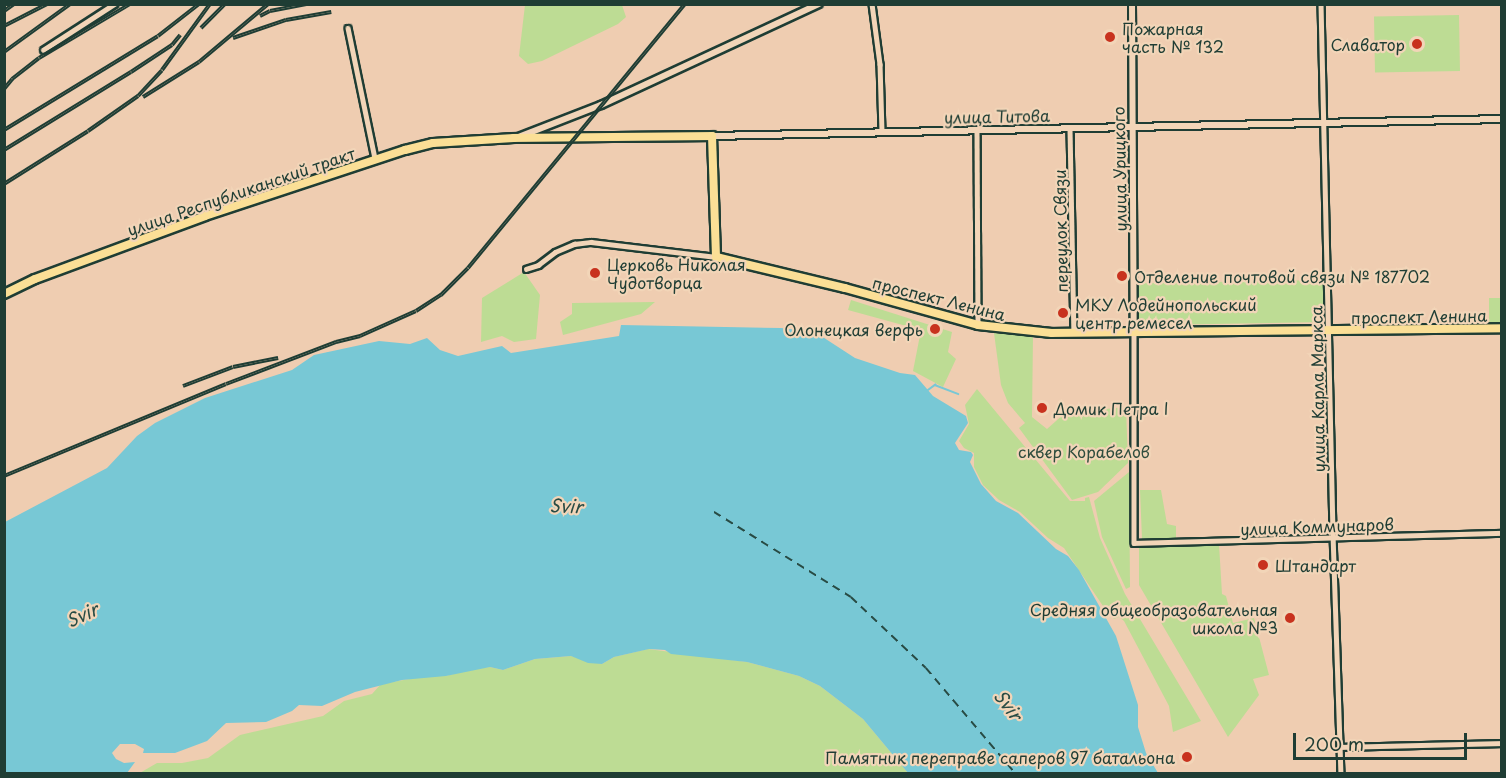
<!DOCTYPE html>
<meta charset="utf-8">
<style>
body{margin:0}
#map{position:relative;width:1506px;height:778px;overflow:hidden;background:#efcdb1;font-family:"Playpen Sans",sans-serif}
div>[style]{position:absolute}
.green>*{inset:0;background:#bddc94;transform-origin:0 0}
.water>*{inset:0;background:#78c8d5}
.stream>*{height:1.5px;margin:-0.75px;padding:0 0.75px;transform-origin:0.75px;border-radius:0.75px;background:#78c8d5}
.ferry>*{height:1.5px;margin-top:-0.75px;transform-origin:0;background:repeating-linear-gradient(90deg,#284b44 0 8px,transparent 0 14px)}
.roads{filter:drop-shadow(2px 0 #1f3d34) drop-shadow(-2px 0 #1f3d34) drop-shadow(0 2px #1f3d34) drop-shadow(0 -2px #1f3d34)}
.minor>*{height:4.5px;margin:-2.25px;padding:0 2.25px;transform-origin:2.25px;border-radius:2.25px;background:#f2d5b8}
.tertiary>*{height:6px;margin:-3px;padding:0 3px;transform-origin:3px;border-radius:3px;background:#f2d5b8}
.primary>*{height:8px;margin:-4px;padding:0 4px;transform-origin:4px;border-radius:4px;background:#fbdf96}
.rail>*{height:4px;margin-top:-2px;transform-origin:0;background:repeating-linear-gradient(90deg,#f2d5b8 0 4.5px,#1f3d34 0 9px);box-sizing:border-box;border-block:2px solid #1f3d34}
.dots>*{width:16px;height:16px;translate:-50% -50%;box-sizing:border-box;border:3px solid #f2d5b8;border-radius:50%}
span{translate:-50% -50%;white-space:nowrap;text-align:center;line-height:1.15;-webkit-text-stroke:4.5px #f2d5b8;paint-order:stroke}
.poi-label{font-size:16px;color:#1f3d34}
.left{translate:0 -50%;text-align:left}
.right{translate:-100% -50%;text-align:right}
.street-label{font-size:16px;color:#1f3d34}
.park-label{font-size:16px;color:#2f4d3e}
.water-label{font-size:18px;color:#284b44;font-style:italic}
.frame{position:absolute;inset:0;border:6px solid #1f3d34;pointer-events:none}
.scale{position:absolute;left:1293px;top:733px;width:174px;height:27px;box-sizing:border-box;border:3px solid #1f3d34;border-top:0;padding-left:8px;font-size:18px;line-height:21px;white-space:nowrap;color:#1f3d34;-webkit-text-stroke:4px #f2d5b8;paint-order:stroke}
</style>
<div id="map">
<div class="green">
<div style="clip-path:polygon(525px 5px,622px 5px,626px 17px,618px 24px,542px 61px,528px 64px,519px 56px)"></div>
<div style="left:1459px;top:15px;width:56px;height:85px;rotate:89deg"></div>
<div style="clip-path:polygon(524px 272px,540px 295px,536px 339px,514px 342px,502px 336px,481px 342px,482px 298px)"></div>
<div style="left:1323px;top:280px;width:42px;height:185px;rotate:89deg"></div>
<div style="left:1489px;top:298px;width:12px;height:24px"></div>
<div style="clip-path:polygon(851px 300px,952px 332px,948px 352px,956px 359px,943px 387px,913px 371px,921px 330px,848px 310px)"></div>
<div style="clip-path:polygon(655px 302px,641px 314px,563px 335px,560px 322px,572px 314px,572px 303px)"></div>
<div style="clip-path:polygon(994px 333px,1033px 336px,1032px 417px,1047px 429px,1065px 413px,1126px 407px,1128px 463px,1098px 492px,1072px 500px,1019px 428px,1025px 423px,1008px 403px,1001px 385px)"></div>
<div style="clip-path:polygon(977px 389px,1070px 501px,1085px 501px,1085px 498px,1089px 497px,1100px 538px,1125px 594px,1201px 721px,1173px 732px,1169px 706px,1124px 621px,1119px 617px,1114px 619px,1105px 609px,1064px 548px,1048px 538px,1020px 512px,999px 500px,983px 485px,974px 467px,974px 453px,964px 448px,959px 441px,969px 424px,965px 405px)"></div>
<div style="clip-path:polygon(1129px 472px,1130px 587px,1126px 589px,1102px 537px,1094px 501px)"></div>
<div style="clip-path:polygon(1140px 490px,1161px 490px,1167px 524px,1176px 526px,1176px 539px,1142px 539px)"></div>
<div style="clip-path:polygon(1219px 544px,1222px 594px,1226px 596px,1233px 623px,1254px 618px,1269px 675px,1253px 679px,1259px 695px,1228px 737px,1139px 585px,1139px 546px)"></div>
<div style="clip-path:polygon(648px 649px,747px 662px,799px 676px,820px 686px,863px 719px,908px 773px,138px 774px,157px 763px,182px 763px,208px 758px,240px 735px,323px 716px,344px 701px,372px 694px,381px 684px,432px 675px,446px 676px,470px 669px,490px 667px,503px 670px,535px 659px,571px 656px,602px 664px,614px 657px)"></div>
</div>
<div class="water">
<div style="clip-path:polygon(621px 325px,781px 328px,815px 332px,855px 358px,900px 373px,915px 375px,933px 396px,966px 416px,968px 423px,955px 443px,959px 450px,971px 452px,973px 455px,970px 462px,981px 484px,996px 501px,1018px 513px,1056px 549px,1068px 556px,1079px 570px,1116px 636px,1138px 705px,1138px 727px,1146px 753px,1158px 773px,908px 773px,863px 719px,820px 686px,799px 676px,747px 662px,671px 654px,665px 650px,649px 649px,614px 657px,602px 664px,588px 663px,571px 656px,535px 659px,503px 670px,490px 667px,446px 676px,402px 680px,355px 692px,322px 706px,299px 705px,292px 711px,266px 722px,226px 723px,207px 741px,175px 753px,143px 753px,144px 749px,135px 744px,120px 744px,112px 753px,116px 759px,124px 763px,135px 762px,127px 773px,5px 773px,5px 522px,107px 468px,137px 436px,155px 423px,205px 398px,292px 370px,314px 355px,379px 341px,410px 344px,427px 338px,440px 350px,458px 356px,502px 346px,511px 353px,619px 336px)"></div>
</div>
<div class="stream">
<div style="left:928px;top:390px;width:9px;rotate:-36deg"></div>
<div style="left:935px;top:385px;width:25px;rotate:21deg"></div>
</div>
<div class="ferry">
<div style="left:714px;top:512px;width:161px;rotate:31.8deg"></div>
<div style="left:851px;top:597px;width:103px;rotate:43.4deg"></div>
<div style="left:926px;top:668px;width:139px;rotate:49.7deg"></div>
</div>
<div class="roads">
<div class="minor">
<div style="left:872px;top:4px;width:61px;rotate:82.4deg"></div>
<div style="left:880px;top:64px;width:67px;rotate:88.3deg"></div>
<div style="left:1321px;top:4px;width:530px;rotate:88.7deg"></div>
<div style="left:1333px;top:534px;width:240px;rotate:88.1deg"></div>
<div style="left:348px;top:28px;width:133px;rotate:78.3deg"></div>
<div style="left:43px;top:50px;width:85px;rotate:-32.9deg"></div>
<div style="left:1070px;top:129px;width:204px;rotate:88.9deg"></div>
<div style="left:977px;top:130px;width:195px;rotate:89.7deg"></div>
<div style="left:526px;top:269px;width:13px;rotate:-18deg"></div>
<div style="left:538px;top:265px;width:21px;rotate:-37deg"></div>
<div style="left:555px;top:252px;width:21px;rotate:-23deg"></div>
<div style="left:574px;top:244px;width:17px;rotate:-7deg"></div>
<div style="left:591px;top:242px;width:126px;rotate:6.8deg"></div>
<div style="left:1134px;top:333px;width:210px;rotate:90deg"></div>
<div style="left:1134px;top:543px;width:368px;rotate:-1.6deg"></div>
<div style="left:1340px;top:747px;width:162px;rotate:-1.4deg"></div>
</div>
<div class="tertiary">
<div style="left:1132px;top:4px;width:329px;rotate:89.7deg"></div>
<div style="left:521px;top:136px;width:86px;rotate:-21.2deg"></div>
<div style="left:601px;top:105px;width:240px;rotate:-24.9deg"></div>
<div style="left:712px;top:136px;width:790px;rotate:-1.23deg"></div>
</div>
<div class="primary">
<div style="left:4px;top:294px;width:34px;rotate:-26deg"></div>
<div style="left:35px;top:279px;width:181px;rotate:-20.3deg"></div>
<div style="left:205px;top:216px;width:211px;rotate:-18.3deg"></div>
<div style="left:405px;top:150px;width:29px;rotate:-14deg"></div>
<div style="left:433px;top:143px;width:81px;rotate:-3.5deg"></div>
<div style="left:514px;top:138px;width:198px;rotate:-0.6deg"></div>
<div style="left:712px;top:136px;width:121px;rotate:88.1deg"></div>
<div style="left:716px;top:257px;width:133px;rotate:13.5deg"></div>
<div style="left:845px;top:288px;width:138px;rotate:15.5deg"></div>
<div style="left:978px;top:325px;width:74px;rotate:6.2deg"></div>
<div style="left:1052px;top:333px;width:450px;rotate:-0.6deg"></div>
</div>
</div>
<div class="rail">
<div style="left:4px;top:11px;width:12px;rotate:-35deg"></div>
<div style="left:260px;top:16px;width:11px;rotate:-27deg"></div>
<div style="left:270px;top:11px;width:37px;rotate:-11deg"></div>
<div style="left:4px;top:26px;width:48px;rotate:-27.1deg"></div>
<div style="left:201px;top:28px;width:34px;rotate:-45deg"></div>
<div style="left:233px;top:38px;width:56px;rotate:-18.8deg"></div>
<div style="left:286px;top:20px;width:46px;rotate:-10.1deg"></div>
<div style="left:4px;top:52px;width:82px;rotate:-36deg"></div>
<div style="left:4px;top:89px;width:13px;rotate:-51deg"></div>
<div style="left:12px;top:79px;width:34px;rotate:-38deg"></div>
<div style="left:39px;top:58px;width:106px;rotate:-30.7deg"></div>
<div style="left:143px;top:97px;width:66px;rotate:-32deg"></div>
<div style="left:199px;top:62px;width:90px;rotate:-40deg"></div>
<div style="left:4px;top:130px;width:180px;rotate:-31.4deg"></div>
<div style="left:158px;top:36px;width:52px;rotate:-38deg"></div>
<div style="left:4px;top:150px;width:149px;rotate:-31.6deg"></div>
<div style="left:131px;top:72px;width:49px;rotate:-33.4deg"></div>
<div style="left:172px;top:45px;width:13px;rotate:-51deg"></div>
<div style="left:4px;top:184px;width:99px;rotate:-32.2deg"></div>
<div style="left:88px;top:131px;width:61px;rotate:-35deg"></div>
<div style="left:138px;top:96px;width:35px;rotate:-47deg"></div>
<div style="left:162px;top:70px;width:82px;rotate:-54deg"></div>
<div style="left:183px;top:386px;width:53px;rotate:-20.8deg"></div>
<div style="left:233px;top:367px;width:46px;rotate:-11.3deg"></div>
<div style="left:4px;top:476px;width:240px;rotate:-22.5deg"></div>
<div style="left:226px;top:384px;width:118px;rotate:-20.9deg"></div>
<div style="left:336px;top:342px;width:25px;rotate:-14deg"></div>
<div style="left:360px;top:336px;width:61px;rotate:-24.1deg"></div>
<div style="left:416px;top:311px;width:30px;rotate:-33deg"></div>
<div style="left:441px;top:295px;width:38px;rotate:-45deg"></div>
<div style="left:468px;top:268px;width:342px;rotate:-50.6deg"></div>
</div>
<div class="dots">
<div style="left:1110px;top:37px;background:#c8321e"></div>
<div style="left:1417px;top:44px;background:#c8321e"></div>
<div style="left:595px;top:273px;background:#c8321e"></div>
<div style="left:1122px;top:276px;background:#c8321e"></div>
<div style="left:1063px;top:313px;background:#c8321e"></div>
<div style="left:935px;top:329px;background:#c8321e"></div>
<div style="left:1042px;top:408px;background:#c8321e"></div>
<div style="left:1263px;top:565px;background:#c8321e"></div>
<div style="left:1290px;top:618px;background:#c8321e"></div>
<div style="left:1187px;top:757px;background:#c8321e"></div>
</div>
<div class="poi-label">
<span class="left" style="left:1122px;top:37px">Пожарная<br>часть № 132</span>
<span class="right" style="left:1405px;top:44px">Славатор</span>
<span class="left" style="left:607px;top:273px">Церковь Николая<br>Чудотворца</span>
<span class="left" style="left:1134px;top:276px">Отделение почтовой связи № 187702</span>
<span class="left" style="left:1075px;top:313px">МКУ Лодейнопольский<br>центр ремесел</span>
<span class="right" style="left:923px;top:329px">Олонецкая верфь</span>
<span class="left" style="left:1054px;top:408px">Домик Петра I</span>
<span class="left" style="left:1275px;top:565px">Штандарт</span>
<span class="right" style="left:1278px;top:618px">Средняя общеобразовательная<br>школа №3</span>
<span class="right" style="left:1175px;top:757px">Памятник переправе саперов 97 батальона</span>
</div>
<div class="street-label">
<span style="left:997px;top:116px;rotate:-1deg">улица Титова</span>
<span style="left:1119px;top:169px;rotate:-91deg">улица Урицкого</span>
<span style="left:241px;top:191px;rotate:-19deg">улица Республиканский тракт</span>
<span style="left:1060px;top:231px;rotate:-91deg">переулок Связи</span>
<span style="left:939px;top:298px;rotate:14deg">проспект Ленина</span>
<span style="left:1419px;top:316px;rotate:-1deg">проспект Ленина</span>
<span style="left:1317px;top:389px;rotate:-91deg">улица Карла Маркса</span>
<span style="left:1317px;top:526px;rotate:-2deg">улица Коммунаров</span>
</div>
<div class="park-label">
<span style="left:1084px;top:451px">сквер Корабелов</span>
</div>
<div class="water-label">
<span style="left:566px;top:506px;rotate:2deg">Svir</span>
<span style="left:82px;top:615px;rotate:-25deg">Svir</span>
<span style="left:1008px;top:705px;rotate:53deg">Svir</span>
</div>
<div class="frame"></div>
<div class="scale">200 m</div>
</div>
